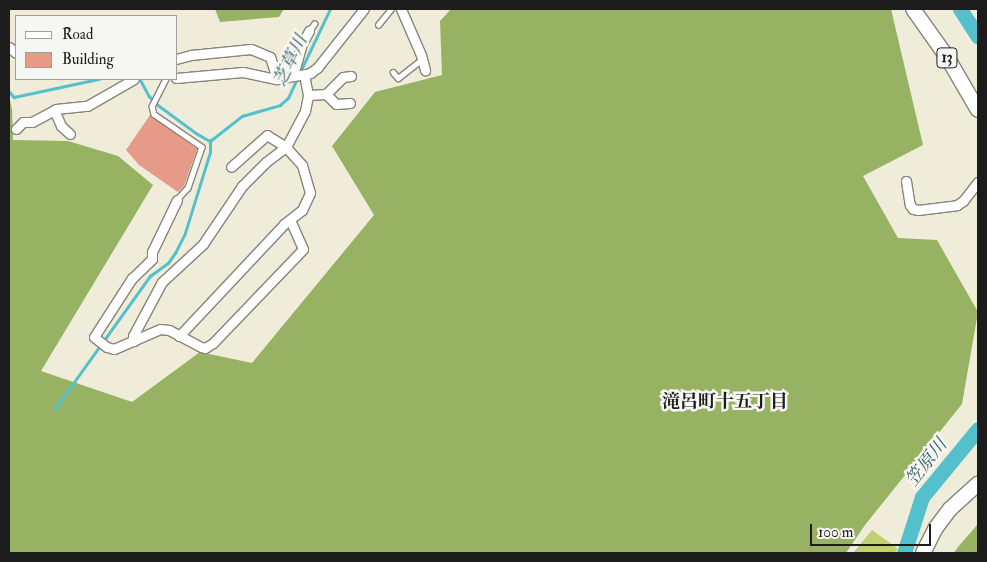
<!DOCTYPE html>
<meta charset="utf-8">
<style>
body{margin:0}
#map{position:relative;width:987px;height:562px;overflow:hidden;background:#f0ecda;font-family:"IM FELL Double Pica","Noto Serif JP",serif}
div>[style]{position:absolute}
.green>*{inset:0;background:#c0d072}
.forest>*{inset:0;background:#98b264}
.stream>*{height:2.5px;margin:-1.25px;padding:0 1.25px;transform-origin:1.25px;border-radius:1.25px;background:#53c0cc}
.river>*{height:15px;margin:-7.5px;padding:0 7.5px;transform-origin:7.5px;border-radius:7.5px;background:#53c0cc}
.building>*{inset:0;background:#e59b87}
.roads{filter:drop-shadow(1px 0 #86847b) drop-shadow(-1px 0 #86847b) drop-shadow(0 1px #86847b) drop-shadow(0 -1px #86847b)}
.lane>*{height:4.5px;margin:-2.25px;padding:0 2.25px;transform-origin:2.25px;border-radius:2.25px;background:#fff}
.street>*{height:9px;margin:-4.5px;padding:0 4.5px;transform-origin:4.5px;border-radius:4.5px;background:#fff}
.primary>*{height:14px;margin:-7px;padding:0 7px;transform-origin:7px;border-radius:7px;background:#fff}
span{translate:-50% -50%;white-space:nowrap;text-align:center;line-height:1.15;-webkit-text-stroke:5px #f6f6f2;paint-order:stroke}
.shield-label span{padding:1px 4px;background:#f6f6f2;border:1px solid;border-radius:4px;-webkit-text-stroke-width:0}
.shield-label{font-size:15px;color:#1c1c1c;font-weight:700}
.water-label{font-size:18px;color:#325e62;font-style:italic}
.neighbourhood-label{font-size:18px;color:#1c1c1c;font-weight:700}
.frame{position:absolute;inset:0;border:10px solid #1c1c1c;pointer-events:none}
.legend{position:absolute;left:15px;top:15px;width:162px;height:65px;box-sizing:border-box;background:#f6f6f2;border:1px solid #9f9f9c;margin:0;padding:6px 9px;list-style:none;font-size:15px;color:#1c1c1c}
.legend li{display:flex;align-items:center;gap:10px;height:25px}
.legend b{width:25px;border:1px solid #9f9f9c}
.scale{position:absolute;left:810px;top:524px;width:121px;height:22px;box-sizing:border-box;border:2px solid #1c1c1c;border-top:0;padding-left:6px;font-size:15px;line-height:18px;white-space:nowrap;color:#1c1c1c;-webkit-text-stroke:4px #f6f6f2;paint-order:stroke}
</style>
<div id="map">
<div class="green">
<div style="clip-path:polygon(872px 530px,897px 548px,896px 553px,853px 553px)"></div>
</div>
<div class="forest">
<div style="clip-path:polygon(215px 9px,284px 9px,279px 17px,220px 22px)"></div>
<div style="clip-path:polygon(451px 9px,891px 9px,923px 145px,863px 176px,898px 238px,937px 240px,978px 312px,962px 404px,865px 525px,846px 553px,9px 553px,9px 96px,12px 109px,13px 140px,68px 141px,118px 156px,153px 185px,41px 371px,132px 402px,200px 352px,252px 363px,374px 215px,332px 146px,375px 92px,442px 75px,440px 21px)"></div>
<div style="clip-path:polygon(978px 524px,978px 553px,954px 553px,958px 547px)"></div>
</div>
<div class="stream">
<div style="left:300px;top:72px;width:70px;rotate:-64.5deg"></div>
<div style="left:140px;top:79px;width:19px;rotate:62deg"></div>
<div style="left:149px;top:96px;width:13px;rotate:45deg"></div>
<div style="left:158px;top:105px;width:47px;rotate:36.4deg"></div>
<div style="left:196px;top:133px;width:16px;rotate:30deg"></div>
<div style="left:9px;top:91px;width:8px;rotate:50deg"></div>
<div style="left:14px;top:97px;width:87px;rotate:-12deg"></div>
<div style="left:210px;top:141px;width:41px;rotate:-38deg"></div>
<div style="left:242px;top:116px;width:40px;rotate:-16deg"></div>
<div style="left:280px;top:105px;width:11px;rotate:-41deg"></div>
<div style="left:288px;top:98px;width:23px;rotate:-65deg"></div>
<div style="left:54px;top:410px;width:165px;rotate:-54.4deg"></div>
<div style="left:150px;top:276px;width:22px;rotate:-36deg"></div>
<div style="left:168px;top:263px;width:12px;rotate:-55deg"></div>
<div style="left:175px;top:253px;width:22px;rotate:-63deg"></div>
<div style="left:185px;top:233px;width:85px;rotate:-72.8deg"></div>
<div style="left:210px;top:152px;width:11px;rotate:-90deg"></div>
</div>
<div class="river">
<div style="left:960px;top:9px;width:33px;rotate:57deg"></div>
<div style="left:904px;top:553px;width:59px;rotate:-72.2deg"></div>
<div style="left:922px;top:497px;width:88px;rotate:-50.5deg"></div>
</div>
<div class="building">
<div style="clip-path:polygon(150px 115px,197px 149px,184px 186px,178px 192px,139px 165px,126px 150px)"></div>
</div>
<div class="roads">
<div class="lane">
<div style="left:378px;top:25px;width:21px;rotate:-51deg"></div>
<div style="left:309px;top:31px;width:9px;rotate:-54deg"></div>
<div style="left:393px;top:72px;width:8px;rotate:50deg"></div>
<div style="left:398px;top:78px;width:31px;rotate:-38deg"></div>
<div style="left:166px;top:79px;width:30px;rotate:117deg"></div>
<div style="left:152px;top:106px;width:8px;rotate:76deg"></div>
<div style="left:154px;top:114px;width:58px;rotate:34.5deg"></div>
<div style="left:202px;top:147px;width:43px;rotate:108.9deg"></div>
<div style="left:188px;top:188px;width:16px;rotate:133deg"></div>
</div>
<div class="street">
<div style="left:401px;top:9px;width:50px;rotate:66.5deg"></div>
<div style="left:421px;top:55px;width:16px;rotate:75deg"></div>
<div style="left:9px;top:47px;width:9px;rotate:41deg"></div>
<div style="left:176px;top:59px;width:16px;rotate:-15deg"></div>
<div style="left:191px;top:55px;width:60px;rotate:-5.7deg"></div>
<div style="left:251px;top:49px;width:21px;rotate:23deg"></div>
<div style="left:270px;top:57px;width:23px;rotate:72deg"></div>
<div style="left:293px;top:75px;width:32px;rotate:-74deg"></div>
<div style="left:302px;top:44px;width:15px;rotate:-62deg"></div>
<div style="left:176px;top:78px;width:67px;rotate:-5.1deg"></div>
<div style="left:243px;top:72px;width:35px;rotate:12deg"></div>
<div style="left:277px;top:79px;width:34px;rotate:-10deg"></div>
<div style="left:310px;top:73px;width:9px;rotate:-36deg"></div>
<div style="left:317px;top:68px;width:75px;rotate:-51.5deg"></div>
<div style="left:326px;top:94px;width:14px;rotate:45deg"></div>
<div style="left:336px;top:104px;width:14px;rotate:-4deg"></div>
<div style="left:308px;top:95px;width:18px;rotate:-3deg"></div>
<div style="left:326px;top:94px;width:24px;rotate:-45deg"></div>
<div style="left:343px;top:77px;width:8px;rotate:-7deg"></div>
<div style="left:54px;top:110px;width:17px;rotate:66deg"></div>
<div style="left:61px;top:126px;width:12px;rotate:42deg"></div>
<div style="left:16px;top:129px;width:10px;rotate:-45deg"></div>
<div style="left:23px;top:122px;width:9px"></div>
<div style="left:32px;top:122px;width:27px;rotate:-28deg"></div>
<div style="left:56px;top:109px;width:31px;rotate:-6deg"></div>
<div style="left:87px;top:106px;width:54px;rotate:-29.9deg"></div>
<div style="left:906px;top:181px;width:24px;rotate:81deg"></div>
<div style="left:910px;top:205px;width:5px;rotate:53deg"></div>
<div style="left:913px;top:209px;width:5px;rotate:11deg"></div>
<div style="left:918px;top:210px;width:39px;rotate:-7deg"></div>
<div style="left:957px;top:205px;width:7px;rotate:-34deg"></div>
<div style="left:963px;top:201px;width:24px;rotate:-52deg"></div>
<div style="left:177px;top:200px;width:58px;rotate:115.7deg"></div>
<div style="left:152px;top:252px;width:7px;rotate:90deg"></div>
<div style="left:152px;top:259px;width:28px;rotate:136deg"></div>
<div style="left:132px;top:278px;width:70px;rotate:122.8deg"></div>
<div style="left:94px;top:337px;width:16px;rotate:38deg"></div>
<div style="left:107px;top:347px;width:7px;rotate:16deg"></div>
<div style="left:114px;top:349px;width:50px;rotate:-23.5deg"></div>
<div style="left:160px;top:329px;width:9px;rotate:6deg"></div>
<div style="left:169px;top:330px;width:36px;rotate:28deg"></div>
<div style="left:201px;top:347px;width:4px;rotate:14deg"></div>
<div style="left:205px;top:348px;width:9px;rotate:-32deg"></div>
<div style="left:213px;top:343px;width:130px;rotate:-46.2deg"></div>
<div style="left:303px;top:249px;width:32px;rotate:-114deg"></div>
<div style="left:179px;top:336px;width:154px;rotate:-46.8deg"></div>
<div style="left:284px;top:224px;width:23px;rotate:-38deg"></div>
<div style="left:302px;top:210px;width:19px;rotate:-65deg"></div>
<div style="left:310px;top:193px;width:29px;rotate:-106deg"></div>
<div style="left:302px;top:165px;width:24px;rotate:-132deg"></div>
<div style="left:286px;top:147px;width:41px;rotate:-62.2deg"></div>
<div style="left:305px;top:111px;width:16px;rotate:-79deg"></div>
<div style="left:308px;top:95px;width:21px;rotate:-101deg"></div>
<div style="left:134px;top:341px;width:5px;rotate:-101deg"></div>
<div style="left:133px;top:336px;width:61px;rotate:-61.8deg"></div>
<div style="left:162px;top:282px;width:56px;rotate:-42.8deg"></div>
<div style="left:203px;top:244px;width:70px;rotate:-56.1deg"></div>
<div style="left:242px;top:186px;width:34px;rotate:-45deg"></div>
<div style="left:266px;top:162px;width:25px;rotate:-37deg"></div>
<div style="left:286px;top:147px;width:22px;rotate:-148deg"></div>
<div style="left:267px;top:135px;width:48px;rotate:138.4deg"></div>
</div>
<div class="primary">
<div style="left:913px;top:9px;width:59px;rotate:54.7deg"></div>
<div style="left:947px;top:57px;width:61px;rotate:59.7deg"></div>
<div style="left:923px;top:553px;width:27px;rotate:-63deg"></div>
<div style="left:935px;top:529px;width:25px;rotate:-53deg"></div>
<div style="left:950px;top:509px;width:38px;rotate:-42deg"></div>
</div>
</div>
<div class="shield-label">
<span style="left:947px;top:58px">13</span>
</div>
<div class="water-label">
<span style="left:291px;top:61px;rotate:-64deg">芝草川</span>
<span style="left:927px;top:463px;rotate:-52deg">笠原川</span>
</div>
<div class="neighbourhood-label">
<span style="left:725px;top:402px">滝呂町十五丁目</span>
</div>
<div class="frame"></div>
<ul class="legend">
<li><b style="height:6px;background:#fff"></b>Road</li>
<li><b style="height:14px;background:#e59b87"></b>Building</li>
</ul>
<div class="scale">100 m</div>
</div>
